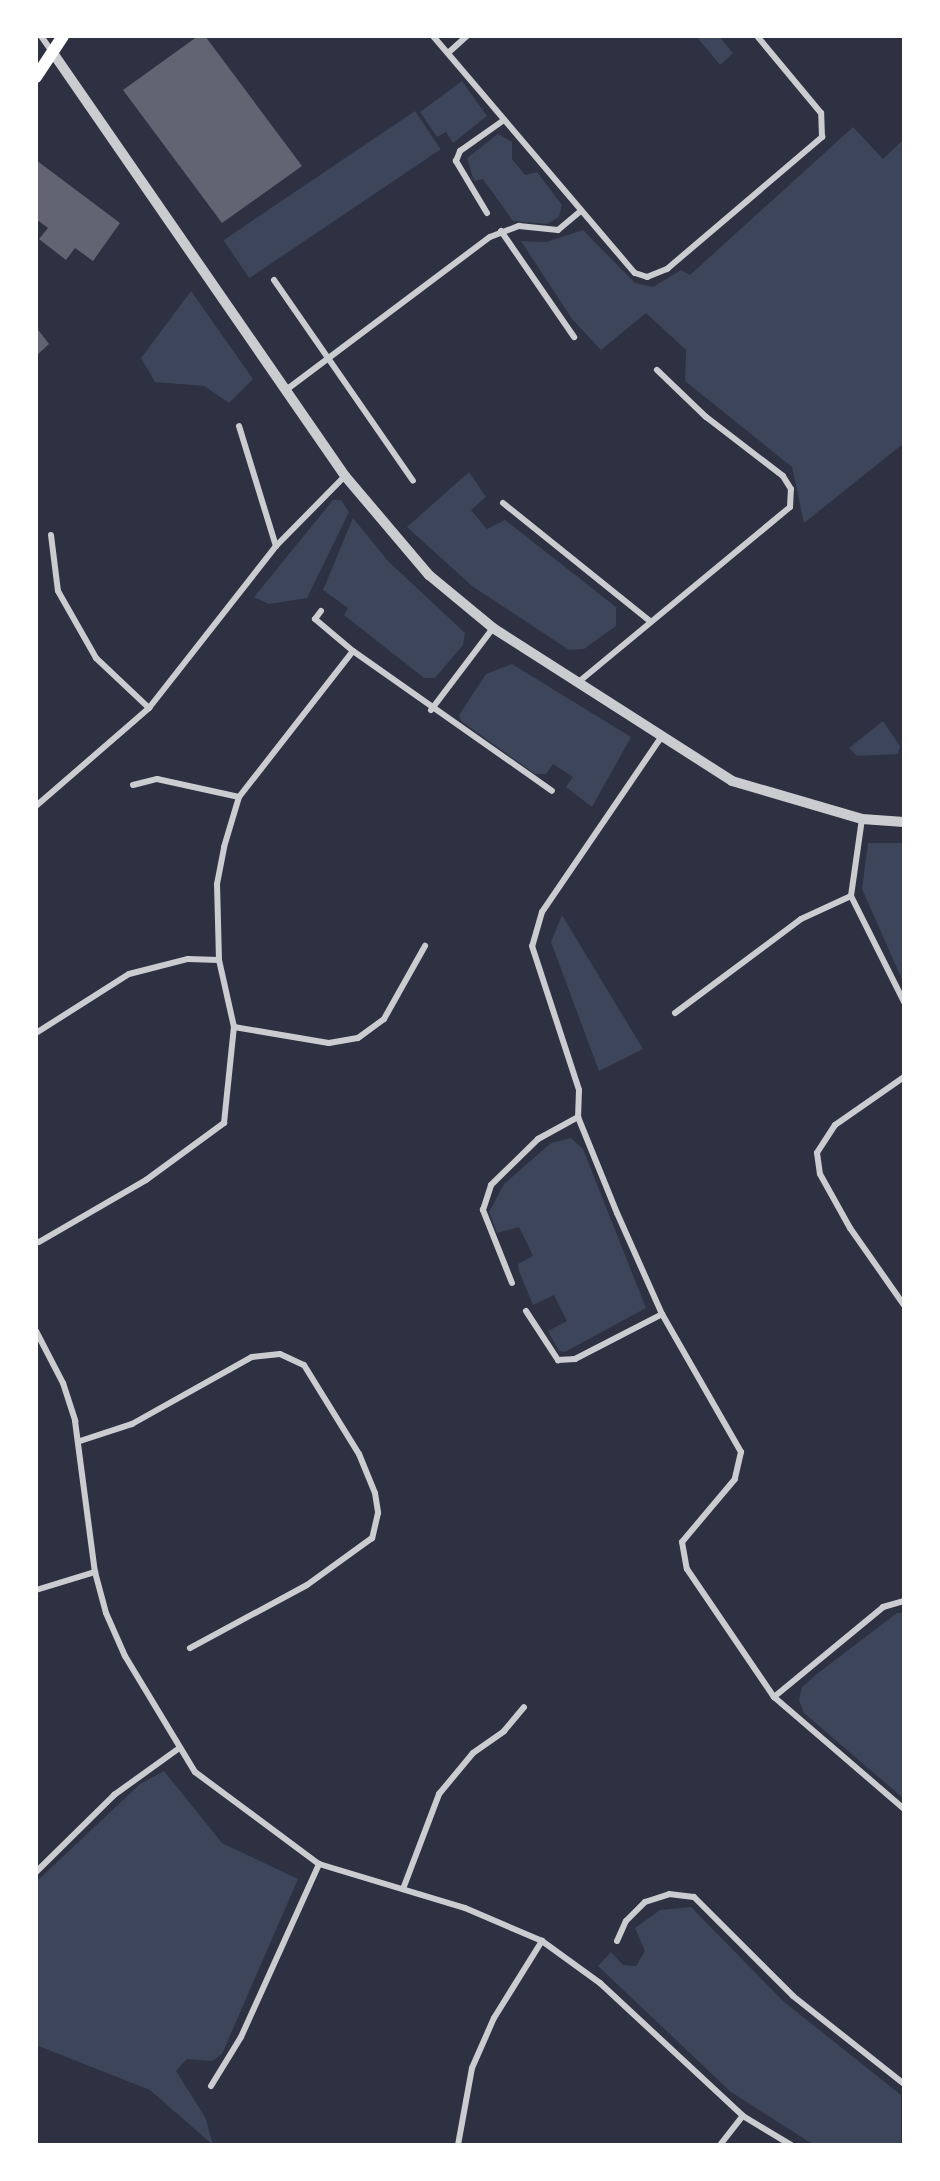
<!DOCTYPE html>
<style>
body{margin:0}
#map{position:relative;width:940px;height:2181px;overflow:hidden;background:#2d3142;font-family:"Source Serif 4",serif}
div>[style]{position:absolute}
.green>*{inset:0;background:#3c4559;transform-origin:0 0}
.building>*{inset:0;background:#626471}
.minor>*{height:6px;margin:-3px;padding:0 3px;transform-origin:3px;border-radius:3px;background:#caccd0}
.tertiary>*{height:10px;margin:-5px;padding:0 5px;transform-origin:5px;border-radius:5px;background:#caccd0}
.secondary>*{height:12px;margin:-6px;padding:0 6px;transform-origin:6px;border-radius:6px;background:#fff}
span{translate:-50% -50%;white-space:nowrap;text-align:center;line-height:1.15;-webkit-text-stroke:6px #fff;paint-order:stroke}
.frame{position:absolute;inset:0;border:38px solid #fff;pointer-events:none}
</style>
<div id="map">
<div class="green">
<div style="clip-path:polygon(696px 36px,719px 36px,733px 53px,720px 65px)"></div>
<div style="clip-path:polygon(462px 81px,487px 116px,453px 143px,446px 132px,437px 137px,420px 112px)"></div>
<div style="left:415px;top:111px;width:46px;height:231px;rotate:56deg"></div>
<div style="clip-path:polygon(853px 127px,883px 159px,904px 139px,904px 443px,804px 523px,792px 467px,685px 381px,686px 350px,646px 313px,601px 350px,572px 319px,521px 241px,546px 242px,583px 230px,635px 283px,653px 287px,681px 270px,690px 275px)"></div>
<div style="clip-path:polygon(498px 134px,512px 142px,512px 159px,525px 175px,537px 172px,562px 205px,559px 217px,547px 224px,513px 221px,483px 179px,474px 181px,467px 158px)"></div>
<div style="clip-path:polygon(191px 291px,253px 379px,229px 403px,204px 386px,155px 382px,141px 358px)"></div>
<div style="clip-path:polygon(469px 472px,486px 497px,471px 510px,487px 529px,505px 520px,616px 607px,616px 626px,584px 649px,569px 650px,472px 586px,407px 527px)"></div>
<div style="clip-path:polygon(333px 500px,341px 500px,349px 512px,307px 598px,269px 604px,254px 597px)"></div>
<div style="clip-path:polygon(353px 518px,388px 561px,465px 633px,463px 645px,435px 678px,424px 678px,344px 615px,348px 608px,323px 590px)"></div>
<div style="clip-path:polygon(512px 664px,631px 737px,592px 807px,566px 787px,573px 777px,553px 764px,546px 774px,535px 774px,461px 721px,459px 715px,486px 674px)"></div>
<div style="clip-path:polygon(883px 721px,900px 746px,898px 754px,857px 756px,849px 748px)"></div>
<div style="clip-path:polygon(868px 843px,904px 843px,904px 984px,862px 889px)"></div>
<div style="clip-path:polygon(562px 915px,643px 1049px,599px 1071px,551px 942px)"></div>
<div style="clip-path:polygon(571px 1138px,583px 1149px,646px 1308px,565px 1352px,559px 1351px,548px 1331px,567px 1321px,554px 1295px,533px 1305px,519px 1271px,518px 1264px,533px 1256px,519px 1227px,497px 1233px,489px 1212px,504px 1184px,551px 1143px)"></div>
<div style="clip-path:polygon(897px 1613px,904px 1613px,904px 1799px,804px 1713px,799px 1700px,802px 1687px,818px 1673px)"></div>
<div style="clip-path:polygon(164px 1771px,222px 1843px,298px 1879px,222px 2054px,212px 2061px,187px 2059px,176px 2071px,205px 2117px,213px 2145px,150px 2090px,36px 2045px,36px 1882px,140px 1784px)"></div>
<div style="clip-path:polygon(691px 1907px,783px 2001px,901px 2095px,901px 2145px,814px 2145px,731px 2092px,598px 1966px,611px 1952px,623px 1965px,636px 1966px,645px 1951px,635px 1928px,660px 1910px)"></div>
</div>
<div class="building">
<div style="clip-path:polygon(198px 36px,205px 36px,302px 166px,222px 223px,123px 90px)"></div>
<div style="clip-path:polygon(36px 160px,120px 223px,93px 261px,75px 248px,66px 260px,39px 239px,48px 228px,36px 219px)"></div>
<div style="clip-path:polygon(36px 327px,49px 344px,36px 356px)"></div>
</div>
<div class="minor">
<div style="left:41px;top:36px;width:21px;rotate:55deg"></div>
<div style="left:433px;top:36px;width:311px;rotate:49.6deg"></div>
<div style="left:635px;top:273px;width:13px;rotate:18deg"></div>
<div style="left:647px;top:277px;width:22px;rotate:-22deg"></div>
<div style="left:667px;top:269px;width:204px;rotate:-40.4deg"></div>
<div style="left:822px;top:137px;width:24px;rotate:-92deg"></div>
<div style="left:821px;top:113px;width:100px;rotate:-129.7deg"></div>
<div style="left:448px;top:53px;width:25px;rotate:-42deg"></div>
<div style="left:487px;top:213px;width:61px;rotate:-120.8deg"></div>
<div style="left:456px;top:161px;width:11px;rotate:-68deg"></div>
<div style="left:460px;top:151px;width:54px;rotate:-35.2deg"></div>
<div style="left:501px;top:231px;width:129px;rotate:55.4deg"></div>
<div style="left:274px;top:280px;width:244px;rotate:55.3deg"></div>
<div style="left:286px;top:390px;width:255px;rotate:-36.9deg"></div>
<div style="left:490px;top:237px;width:31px;rotate:-21deg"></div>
<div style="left:519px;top:226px;width:39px;rotate:6deg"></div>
<div style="left:558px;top:230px;width:30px;rotate:-40deg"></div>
<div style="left:239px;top:426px;width:126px;rotate:72.9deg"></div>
<div style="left:503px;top:503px;width:189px;rotate:38.8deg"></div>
<div style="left:51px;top:535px;width:56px;rotate:82.9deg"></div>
<div style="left:58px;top:591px;width:77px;rotate:60.4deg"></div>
<div style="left:96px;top:658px;width:73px;rotate:43.3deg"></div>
<div style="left:321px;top:611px;width:10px;rotate:127deg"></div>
<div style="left:315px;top:619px;width:50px;rotate:40.1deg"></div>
<div style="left:353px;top:651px;width:243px;rotate:35.1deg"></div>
<div style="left:581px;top:680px;width:271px;rotate:-39.6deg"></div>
<div style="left:790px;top:507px;width:18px;rotate:-87deg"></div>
<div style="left:791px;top:489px;width:15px;rotate:-122deg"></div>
<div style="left:783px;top:476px;width:97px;rotate:-142.5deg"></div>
<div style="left:706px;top:417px;width:68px;rotate:-136.2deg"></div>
<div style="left:431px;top:710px;width:103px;rotate:-52.9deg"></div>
<div style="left:662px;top:736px;width:213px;rotate:124.3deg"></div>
<div style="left:542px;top:912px;width:35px;rotate:106deg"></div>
<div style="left:532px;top:946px;width:151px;rotate:71.9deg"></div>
<div style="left:579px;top:1090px;width:27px;rotate:92deg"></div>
<div style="left:578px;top:1117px;width:104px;rotate:67.9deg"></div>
<div style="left:617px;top:1213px;width:111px;rotate:66deg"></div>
<div style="left:662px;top:1314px;width:159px;rotate:60.2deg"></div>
<div style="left:741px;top:1452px;width:28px;rotate:103deg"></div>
<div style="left:735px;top:1479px;width:82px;rotate:130.1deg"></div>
<div style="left:682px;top:1542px;width:27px;rotate:80deg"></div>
<div style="left:687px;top:1569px;width:155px;rotate:55.8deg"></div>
<div style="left:774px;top:1697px;width:172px;rotate:40.7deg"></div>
<div style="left:133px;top:785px;width:25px;rotate:-14deg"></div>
<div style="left:157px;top:779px;width:84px;rotate:12.4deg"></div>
<div style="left:36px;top:806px;width:150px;rotate:-40.9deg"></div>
<div style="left:149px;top:708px;width:206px;rotate:-51.9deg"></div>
<div style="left:276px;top:546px;width:98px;rotate:-45.4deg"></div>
<div style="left:851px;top:896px;width:119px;rotate:63.4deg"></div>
<div style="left:675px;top:1013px;width:157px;rotate:-36.7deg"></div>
<div style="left:801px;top:919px;width:55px;rotate:-24.7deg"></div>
<div style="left:851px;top:896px;width:78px;rotate:-81.9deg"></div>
<div style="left:234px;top:1027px;width:96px;rotate:9.6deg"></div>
<div style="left:329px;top:1043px;width:29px;rotate:-10deg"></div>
<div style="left:358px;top:1038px;width:32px;rotate:-36deg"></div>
<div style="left:384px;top:1019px;width:84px;rotate:-60.7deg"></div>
<div style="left:36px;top:1033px;width:110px;rotate:-32.4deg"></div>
<div style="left:129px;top:974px;width:61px;rotate:-14.3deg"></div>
<div style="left:188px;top:959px;width:31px;rotate:2deg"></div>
<div style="left:904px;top:1077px;width:84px;rotate:145.2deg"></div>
<div style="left:835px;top:1125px;width:33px;rotate:123deg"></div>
<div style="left:817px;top:1153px;width:21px;rotate:82deg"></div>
<div style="left:820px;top:1174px;width:62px;rotate:60.9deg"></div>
<div style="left:850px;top:1228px;width:94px;rotate:55deg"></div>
<div style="left:39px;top:1242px;width:124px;rotate:-30.1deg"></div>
<div style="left:146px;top:1180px;width:97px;rotate:-36.2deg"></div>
<div style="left:224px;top:1123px;width:97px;rotate:-84.1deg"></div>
<div style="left:234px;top:1027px;width:69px;rotate:-102.6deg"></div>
<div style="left:219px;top:960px;width:76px;rotate:-91.5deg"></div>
<div style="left:217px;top:884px;width:38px;rotate:-79deg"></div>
<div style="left:224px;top:847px;width:52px;rotate:-73.3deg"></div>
<div style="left:239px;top:797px;width:185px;rotate:-52deg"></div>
<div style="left:512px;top:1283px;width:79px;rotate:-111.7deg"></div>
<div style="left:483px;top:1210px;width:26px;rotate:-72deg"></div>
<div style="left:491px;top:1185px;width:66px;rotate:-44.4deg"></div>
<div style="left:538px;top:1139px;width:46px;rotate:-28.8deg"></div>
<div style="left:526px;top:1311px;width:59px;rotate:56.9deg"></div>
<div style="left:558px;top:1360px;width:17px;rotate:-3deg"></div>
<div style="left:575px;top:1359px;width:98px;rotate:-27.3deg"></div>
<div style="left:36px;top:1331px;width:59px;rotate:62.6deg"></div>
<div style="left:63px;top:1383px;width:40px;rotate:72deg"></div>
<div style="left:75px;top:1421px;width:152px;rotate:82.5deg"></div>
<div style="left:95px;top:1572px;width:42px;rotate:75deg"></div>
<div style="left:106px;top:1613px;width:47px;rotate:66.2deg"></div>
<div style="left:125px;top:1656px;width:135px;rotate:58.9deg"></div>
<div style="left:195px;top:1772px;width:154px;rotate:36.6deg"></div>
<div style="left:319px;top:1864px;width:152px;rotate:16.8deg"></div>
<div style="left:465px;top:1908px;width:84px;rotate:23.2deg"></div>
<div style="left:542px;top:1941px;width:72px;rotate:35.9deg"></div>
<div style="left:600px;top:1983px;width:195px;rotate:42.9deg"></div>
<div style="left:743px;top:2116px;width:56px;rotate:31.1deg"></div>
<div style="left:80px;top:1441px;width:55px;rotate:-18.1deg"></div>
<div style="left:132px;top:1424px;width:137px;rotate:-29.2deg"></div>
<div style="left:252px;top:1357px;width:28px;rotate:-6deg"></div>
<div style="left:280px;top:1354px;width:26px;rotate:25deg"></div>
<div style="left:304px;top:1365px;width:105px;rotate:58.3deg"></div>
<div style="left:359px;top:1454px;width:42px;rotate:67.7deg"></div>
<div style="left:375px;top:1493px;width:20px;rotate:81deg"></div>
<div style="left:378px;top:1513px;width:26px;rotate:103deg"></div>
<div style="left:372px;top:1538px;width:80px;rotate:144.1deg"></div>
<div style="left:307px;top:1585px;width:133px;rotate:151.7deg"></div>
<div style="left:36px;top:1590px;width:62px;rotate:-17deg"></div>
<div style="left:774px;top:1697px;width:141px;rotate:-39.5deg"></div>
<div style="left:883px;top:1607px;width:22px;rotate:-16deg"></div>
<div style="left:36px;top:1872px;width:110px;rotate:-44.6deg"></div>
<div style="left:114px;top:1795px;width:79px;rotate:-35.7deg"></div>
<div style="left:403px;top:1889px;width:102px;rotate:-69.2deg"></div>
<div style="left:439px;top:1794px;width:53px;rotate:-50.3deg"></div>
<div style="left:473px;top:1753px;width:38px;rotate:-35deg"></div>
<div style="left:504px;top:1731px;width:31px;rotate:-50deg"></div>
<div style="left:617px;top:1941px;width:22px;rotate:-66deg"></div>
<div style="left:626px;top:1921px;width:27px;rotate:-45deg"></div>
<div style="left:645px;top:1902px;width:25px;rotate:-18deg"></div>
<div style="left:669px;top:1894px;width:25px;rotate:7deg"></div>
<div style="left:694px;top:1897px;width:140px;rotate:45deg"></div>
<div style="left:793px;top:1996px;width:142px;rotate:38.4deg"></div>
<div style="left:211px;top:2086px;width:57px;rotate:-58.5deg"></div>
<div style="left:241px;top:2037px;width:190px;rotate:-65.7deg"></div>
<div style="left:458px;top:2145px;width:78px;rotate:-79.7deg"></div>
<div style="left:472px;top:2068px;width:55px;rotate:-66.3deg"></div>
<div style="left:494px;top:2018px;width:91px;rotate:-58.1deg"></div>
<div style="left:720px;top:2145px;width:37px;rotate:-52deg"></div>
</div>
<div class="tertiary">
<div style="left:53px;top:53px;width:514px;rotate:55.38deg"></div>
<div style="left:345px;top:476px;width:130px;rotate:49.7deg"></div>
<div style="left:429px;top:575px;width:83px;rotate:39.6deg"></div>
<div style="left:493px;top:628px;width:284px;rotate:32.6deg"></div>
<div style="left:732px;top:781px;width:135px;rotate:16.3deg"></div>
<div style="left:862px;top:819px;width:42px;rotate:4.1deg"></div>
</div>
<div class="secondary">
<div style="left:36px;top:77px;width:49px;rotate:-56.6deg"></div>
</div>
<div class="frame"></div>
</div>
